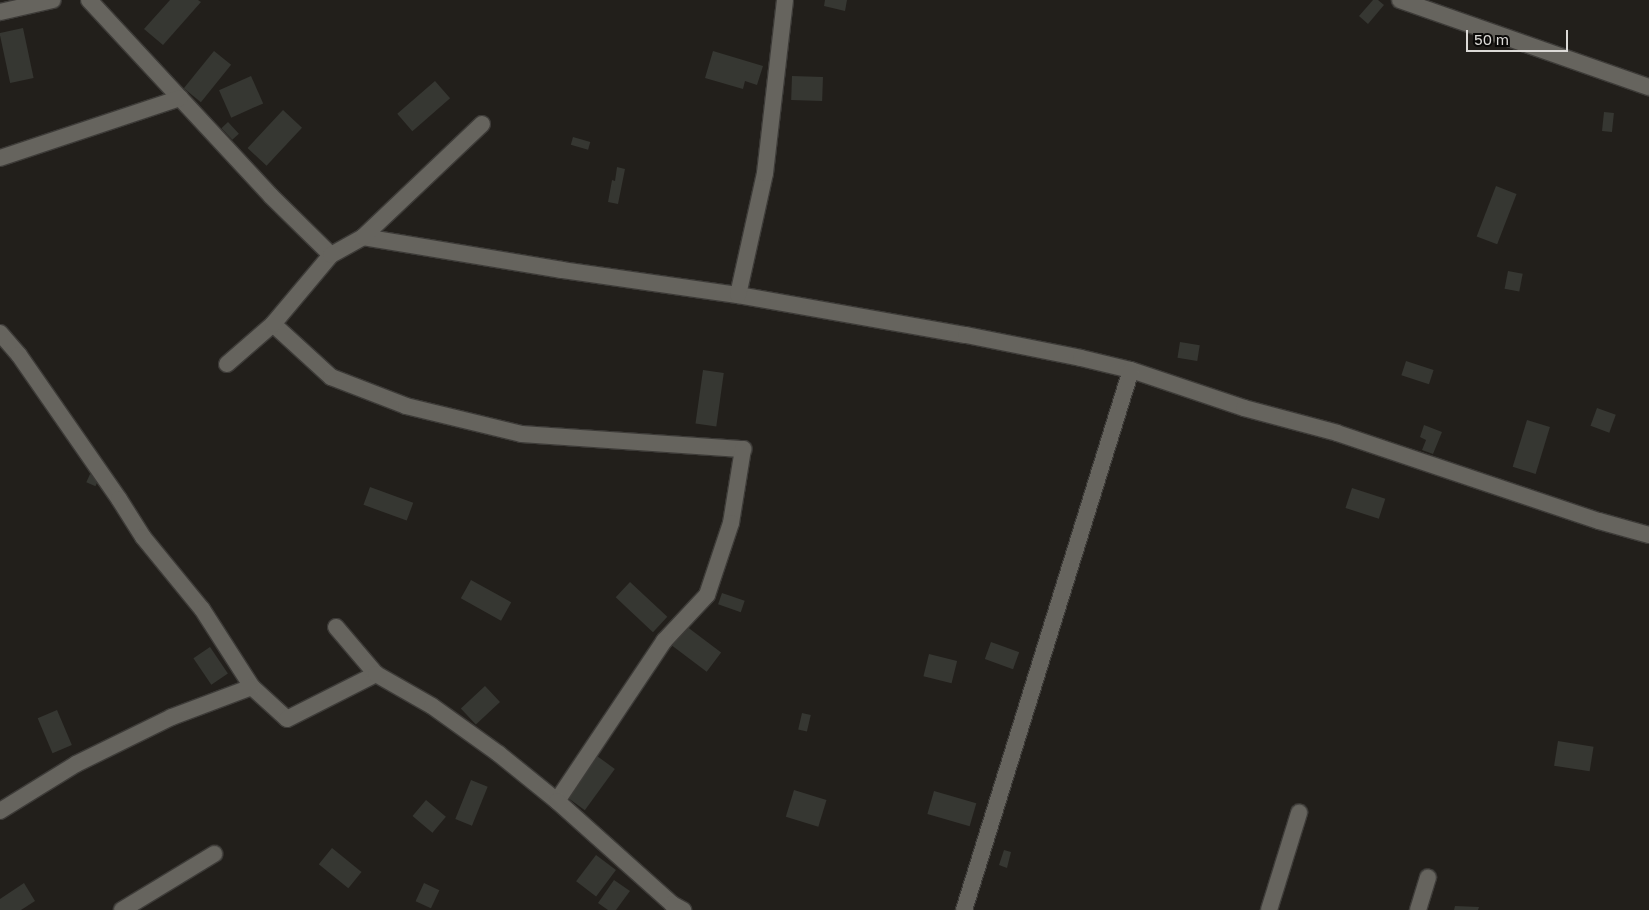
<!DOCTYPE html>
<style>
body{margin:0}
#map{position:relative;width:1649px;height:910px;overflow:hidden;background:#221f1b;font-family:"Golos Text",sans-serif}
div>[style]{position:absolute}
.building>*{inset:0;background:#363732;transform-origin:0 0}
.roads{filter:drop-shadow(1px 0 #3d3b38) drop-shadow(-1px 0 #3d3b38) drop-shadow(0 1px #3d3b38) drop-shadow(0 -1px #3d3b38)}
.street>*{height:16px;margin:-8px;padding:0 8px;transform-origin:8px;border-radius:8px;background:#66645e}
span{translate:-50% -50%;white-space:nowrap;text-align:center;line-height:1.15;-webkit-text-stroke:4px #0a0907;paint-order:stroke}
.scale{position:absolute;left:1466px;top:30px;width:102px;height:22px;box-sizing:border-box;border:2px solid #dcdad7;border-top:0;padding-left:6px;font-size:15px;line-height:18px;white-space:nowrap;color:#dcdad7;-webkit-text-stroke:4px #0a0907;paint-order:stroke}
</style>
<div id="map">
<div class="building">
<div style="clip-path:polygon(170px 0,198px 0,201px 2px,163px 45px,144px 29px)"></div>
<div style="clip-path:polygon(825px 0,847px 0,845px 11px,824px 6px)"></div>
<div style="clip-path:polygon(1373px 0,1378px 0,1384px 5px,1368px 24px,1359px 16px)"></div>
<div style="left:23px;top:28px;width:51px;height:24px;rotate:78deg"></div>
<div style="left:214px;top:51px;width:22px;height:48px;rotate:39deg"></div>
<div style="clip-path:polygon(713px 51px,763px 66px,757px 85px,745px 81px,743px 89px,705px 78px)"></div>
<div style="left:251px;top:76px;width:30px;height:35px;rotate:66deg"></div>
<div style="left:792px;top:76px;width:31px;height:24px;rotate:2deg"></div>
<div style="left:435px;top:81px;width:23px;height:50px;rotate:49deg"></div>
<div style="left:283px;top:110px;width:26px;height:52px;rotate:43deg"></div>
<div style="left:1604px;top:112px;width:10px;height:19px;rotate:6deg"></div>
<div style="left:228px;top:122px;width:16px;height:9px;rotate:47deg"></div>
<div style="left:573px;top:137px;width:18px;height:8px;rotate:16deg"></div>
<div style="clip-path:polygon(617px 167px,625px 169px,618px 204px,608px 202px,612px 180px,615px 181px)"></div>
<div style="left:1496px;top:186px;width:22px;height:54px;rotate:21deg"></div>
<div style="left:1508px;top:271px;width:15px;height:18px;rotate:11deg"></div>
<div style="left:1180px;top:342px;width:20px;height:16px;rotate:9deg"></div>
<div style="left:1406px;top:361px;width:29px;height:15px;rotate:18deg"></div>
<div style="left:703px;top:370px;width:21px;height:54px;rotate:8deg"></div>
<div style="left:1597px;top:408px;width:20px;height:19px;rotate:20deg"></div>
<div style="left:1527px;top:420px;width:24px;height:49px;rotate:17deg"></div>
<div style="clip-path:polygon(1424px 425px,1442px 432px,1433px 454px,1422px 450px,1426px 440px,1420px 437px)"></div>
<div style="left:90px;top:474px;width:10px;height:9px;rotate:24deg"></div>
<div style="left:370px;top:487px;width:46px;height:19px;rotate:20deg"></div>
<div style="left:1352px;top:488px;width:35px;height:21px;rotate:18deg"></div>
<div style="left:471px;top:580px;width:46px;height:21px;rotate:29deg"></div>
<div style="left:630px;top:582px;width:51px;height:21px;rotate:43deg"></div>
<div style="left:722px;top:593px;width:24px;height:12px;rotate:19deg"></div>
<div style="left:686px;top:626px;width:44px;height:24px;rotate:37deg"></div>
<div style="left:991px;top:642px;width:30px;height:18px;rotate:20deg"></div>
<div style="left:210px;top:647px;width:32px;height:20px;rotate:56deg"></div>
<div style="left:929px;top:654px;width:29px;height:23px;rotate:14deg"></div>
<div style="left:485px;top:686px;width:22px;height:33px;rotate:47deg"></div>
<div style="left:57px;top:710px;width:38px;height:21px;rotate:67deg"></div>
<div style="left:802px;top:713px;width:9px;height:17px;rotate:13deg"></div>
<div style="left:1558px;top:741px;width:36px;height:25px;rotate:9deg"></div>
<div style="left:597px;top:756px;width:22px;height:51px;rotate:36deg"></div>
<div style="left:471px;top:780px;width:18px;height:42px;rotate:22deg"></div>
<div style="left:794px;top:790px;width:34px;height:28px;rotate:17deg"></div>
<div style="left:934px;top:791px;width:44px;height:24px;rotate:16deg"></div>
<div style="left:426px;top:800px;width:26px;height:21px;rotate:40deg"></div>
<div style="left:332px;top:848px;width:38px;height:21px;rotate:39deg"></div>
<div style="clip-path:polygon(1004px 850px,1011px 852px,1007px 868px,999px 865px)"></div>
<div style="left:596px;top:855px;width:25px;height:33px;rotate:37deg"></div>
<div style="clip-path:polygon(614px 880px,630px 891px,616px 910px,608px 910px,598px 903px)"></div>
<div style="clip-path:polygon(24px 883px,35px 901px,21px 910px,0 910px,0 899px)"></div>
<div style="left:424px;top:883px;width:17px;height:20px;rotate:25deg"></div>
<div style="clip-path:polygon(1455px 906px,1479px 907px,1478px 910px,1454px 910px)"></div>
</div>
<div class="roads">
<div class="street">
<div style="left:89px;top:0;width:267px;rotate:47.1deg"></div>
<div style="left:271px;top:196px;width:84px;rotate:44.5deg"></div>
<div style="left:1400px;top:0;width:264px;rotate:19.3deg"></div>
<div style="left:0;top:12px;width:54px;rotate:-12.8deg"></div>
<div style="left:0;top:158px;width:190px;rotate:-18.4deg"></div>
<div style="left:363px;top:237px;width:202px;rotate:9.4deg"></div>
<div style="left:562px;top:270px;width:178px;rotate:8.1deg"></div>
<div style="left:738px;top:295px;width:231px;rotate:10deg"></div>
<div style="left:966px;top:335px;width:117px;rotate:11.3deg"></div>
<div style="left:1081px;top:358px;width:51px;rotate:13.5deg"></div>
<div style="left:1131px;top:370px;width:119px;rotate:18.6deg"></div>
<div style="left:1244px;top:408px;width:96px;rotate:15deg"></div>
<div style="left:1337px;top:433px;width:276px;rotate:18.6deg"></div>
<div style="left:1599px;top:521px;width:52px;rotate:15.6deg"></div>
<div style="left:738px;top:295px;width:125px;rotate:-77.5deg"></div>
<div style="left:765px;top:173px;width:174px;rotate:-83.4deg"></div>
<div style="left:273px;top:324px;width:79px;rotate:42.4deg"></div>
<div style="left:331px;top:377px;width:80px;rotate:21.1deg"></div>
<div style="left:406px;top:406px;width:119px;rotate:13.6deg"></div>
<div style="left:522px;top:434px;width:222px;rotate:3.9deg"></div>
<div style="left:743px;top:449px;width:75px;rotate:99.2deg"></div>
<div style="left:731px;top:523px;width:76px;rotate:108.4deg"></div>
<div style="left:707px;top:595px;width:63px;rotate:133.1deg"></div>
<div style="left:664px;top:641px;width:192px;rotate:123.8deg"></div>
<div style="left:0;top:333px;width:29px;rotate:49deg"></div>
<div style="left:19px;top:355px;width:175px;rotate:55.2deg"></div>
<div style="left:119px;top:499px;width:45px;rotate:57.7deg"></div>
<div style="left:143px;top:537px;width:93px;rotate:50.7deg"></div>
<div style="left:202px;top:609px;width:93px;rotate:57.3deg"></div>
<div style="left:252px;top:687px;width:47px;rotate:42.4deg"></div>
<div style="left:287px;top:719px;width:100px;rotate:-26.8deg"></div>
<div style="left:227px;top:364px;width:61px;rotate:-41deg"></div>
<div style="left:273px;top:324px;width:90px;rotate:-50deg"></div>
<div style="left:331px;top:255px;width:37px;rotate:-29deg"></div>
<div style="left:363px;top:237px;width:164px;rotate:-43.5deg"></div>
<div style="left:336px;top:627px;width:62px;rotate:49.6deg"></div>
<div style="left:376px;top:674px;width:64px;rotate:29.7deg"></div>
<div style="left:432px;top:706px;width:82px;rotate:35.6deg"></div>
<div style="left:499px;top:754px;width:75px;rotate:39deg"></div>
<div style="left:557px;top:801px;width:154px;rotate:41.8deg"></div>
<div style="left:672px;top:904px;width:13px;rotate:29deg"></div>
<div style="left:0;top:811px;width:89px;rotate:-31.7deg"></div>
<div style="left:76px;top:764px;width:107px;rotate:-26.1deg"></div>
<div style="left:172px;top:717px;width:85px;rotate:-20.6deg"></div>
<div style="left:122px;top:910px;width:108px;rotate:-31.3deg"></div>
<div style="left:964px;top:910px;width:565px;rotate:-72.82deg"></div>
<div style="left:1269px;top:910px;width:102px;rotate:-72.8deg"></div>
<div style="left:1418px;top:910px;width:34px;rotate:-73deg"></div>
</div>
</div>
<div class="scale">50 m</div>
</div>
